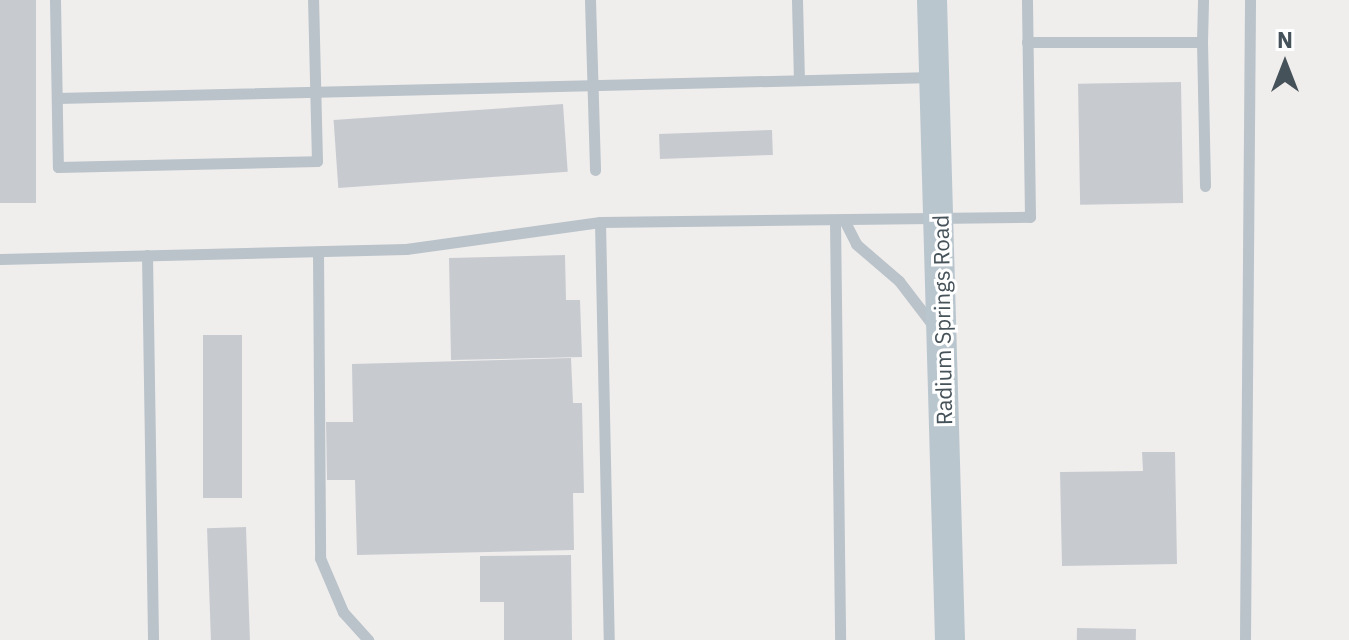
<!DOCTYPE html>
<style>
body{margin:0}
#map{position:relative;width:1349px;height:640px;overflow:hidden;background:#f0eded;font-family:"IBM Plex Sans",sans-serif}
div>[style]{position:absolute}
.building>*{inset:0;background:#c7cbd0;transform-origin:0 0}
.lane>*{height:11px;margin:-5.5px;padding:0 5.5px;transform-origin:5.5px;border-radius:5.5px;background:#b9c3c9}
.secondary>*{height:30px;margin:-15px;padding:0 15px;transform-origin:15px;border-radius:15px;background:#b9c6ce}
span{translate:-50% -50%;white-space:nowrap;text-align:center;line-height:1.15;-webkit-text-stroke:6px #fff;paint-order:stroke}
.street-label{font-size:22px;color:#465259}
.north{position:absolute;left:1245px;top:24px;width:80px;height:80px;-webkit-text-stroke:6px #fff;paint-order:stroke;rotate:0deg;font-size:22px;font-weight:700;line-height:32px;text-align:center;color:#465259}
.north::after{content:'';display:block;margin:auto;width:28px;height:36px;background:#465259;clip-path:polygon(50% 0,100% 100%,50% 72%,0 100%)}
</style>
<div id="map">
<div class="building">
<div style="left:0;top:0;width:36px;height:203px"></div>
<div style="left:1181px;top:82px;width:121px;height:103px;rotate:89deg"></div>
<div style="left:563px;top:104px;width:68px;height:230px;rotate:86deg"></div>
<div style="left:772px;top:130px;width:25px;height:113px;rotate:88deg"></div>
<div style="clip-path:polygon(565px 255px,566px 300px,580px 300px,582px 357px,451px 360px,449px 258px)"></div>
<div style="left:203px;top:335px;width:39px;height:163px"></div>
<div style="clip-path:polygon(571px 358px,573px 403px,582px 403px,584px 493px,573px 493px,574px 550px,357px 555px,355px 480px,327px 480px,326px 422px,353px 422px,352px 364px)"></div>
<div style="clip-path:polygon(1142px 452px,1175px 452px,1177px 564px,1062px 566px,1060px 472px,1143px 471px)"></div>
<div style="left:246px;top:527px;width:113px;height:39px;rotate:88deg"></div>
<div style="clip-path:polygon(571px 555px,572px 640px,504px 640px,504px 602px,480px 602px,480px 556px)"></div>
<div style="left:1077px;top:628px;width:59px;height:12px;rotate:1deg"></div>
</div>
<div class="lane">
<div style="left:55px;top:0;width:167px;rotate:89deg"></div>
<div style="left:58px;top:167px;width:259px;rotate:-1.3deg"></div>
<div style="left:317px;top:161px;width:161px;rotate:-91.4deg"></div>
<div style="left:590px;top:0;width:170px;rotate:88.3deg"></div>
<div style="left:797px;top:0;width:80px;rotate:88.6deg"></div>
<div style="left:1027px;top:42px;width:175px"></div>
<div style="left:1202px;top:42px;width:42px;rotate:-88.6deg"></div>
<div style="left:1202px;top:42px;width:144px;rotate:88.8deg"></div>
<div style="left:57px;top:98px;width:877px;rotate:-1.37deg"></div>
<div style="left:835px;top:220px;width:420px;rotate:89.3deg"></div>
<div style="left:844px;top:220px;width:27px;rotate:63deg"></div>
<div style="left:856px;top:244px;width:57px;rotate:40.7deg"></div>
<div style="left:899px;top:281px;width:59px;rotate:52.5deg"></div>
<div style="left:600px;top:222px;width:418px;rotate:88.8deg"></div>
<div style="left:318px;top:252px;width:306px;rotate:89.6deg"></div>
<div style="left:320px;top:558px;width:59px;rotate:66.9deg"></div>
<div style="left:343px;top:612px;width:38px;rotate:48deg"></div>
<div style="left:147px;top:255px;width:385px;rotate:89.1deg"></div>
<div style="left:0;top:259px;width:406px;rotate:-1.4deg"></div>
<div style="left:406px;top:249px;width:196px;rotate:-7.9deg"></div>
<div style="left:600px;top:222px;width:430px;rotate:-0.7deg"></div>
<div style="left:1030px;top:217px;width:217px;rotate:-90.8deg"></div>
<div style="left:1245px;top:640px;width:640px;rotate:-89.55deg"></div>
</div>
<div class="secondary">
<div style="left:932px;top:0;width:640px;rotate:88.39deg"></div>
</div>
<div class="street-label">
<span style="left:942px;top:320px;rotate:-91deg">Radium Springs Road</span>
</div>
<div class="north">N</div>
</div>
